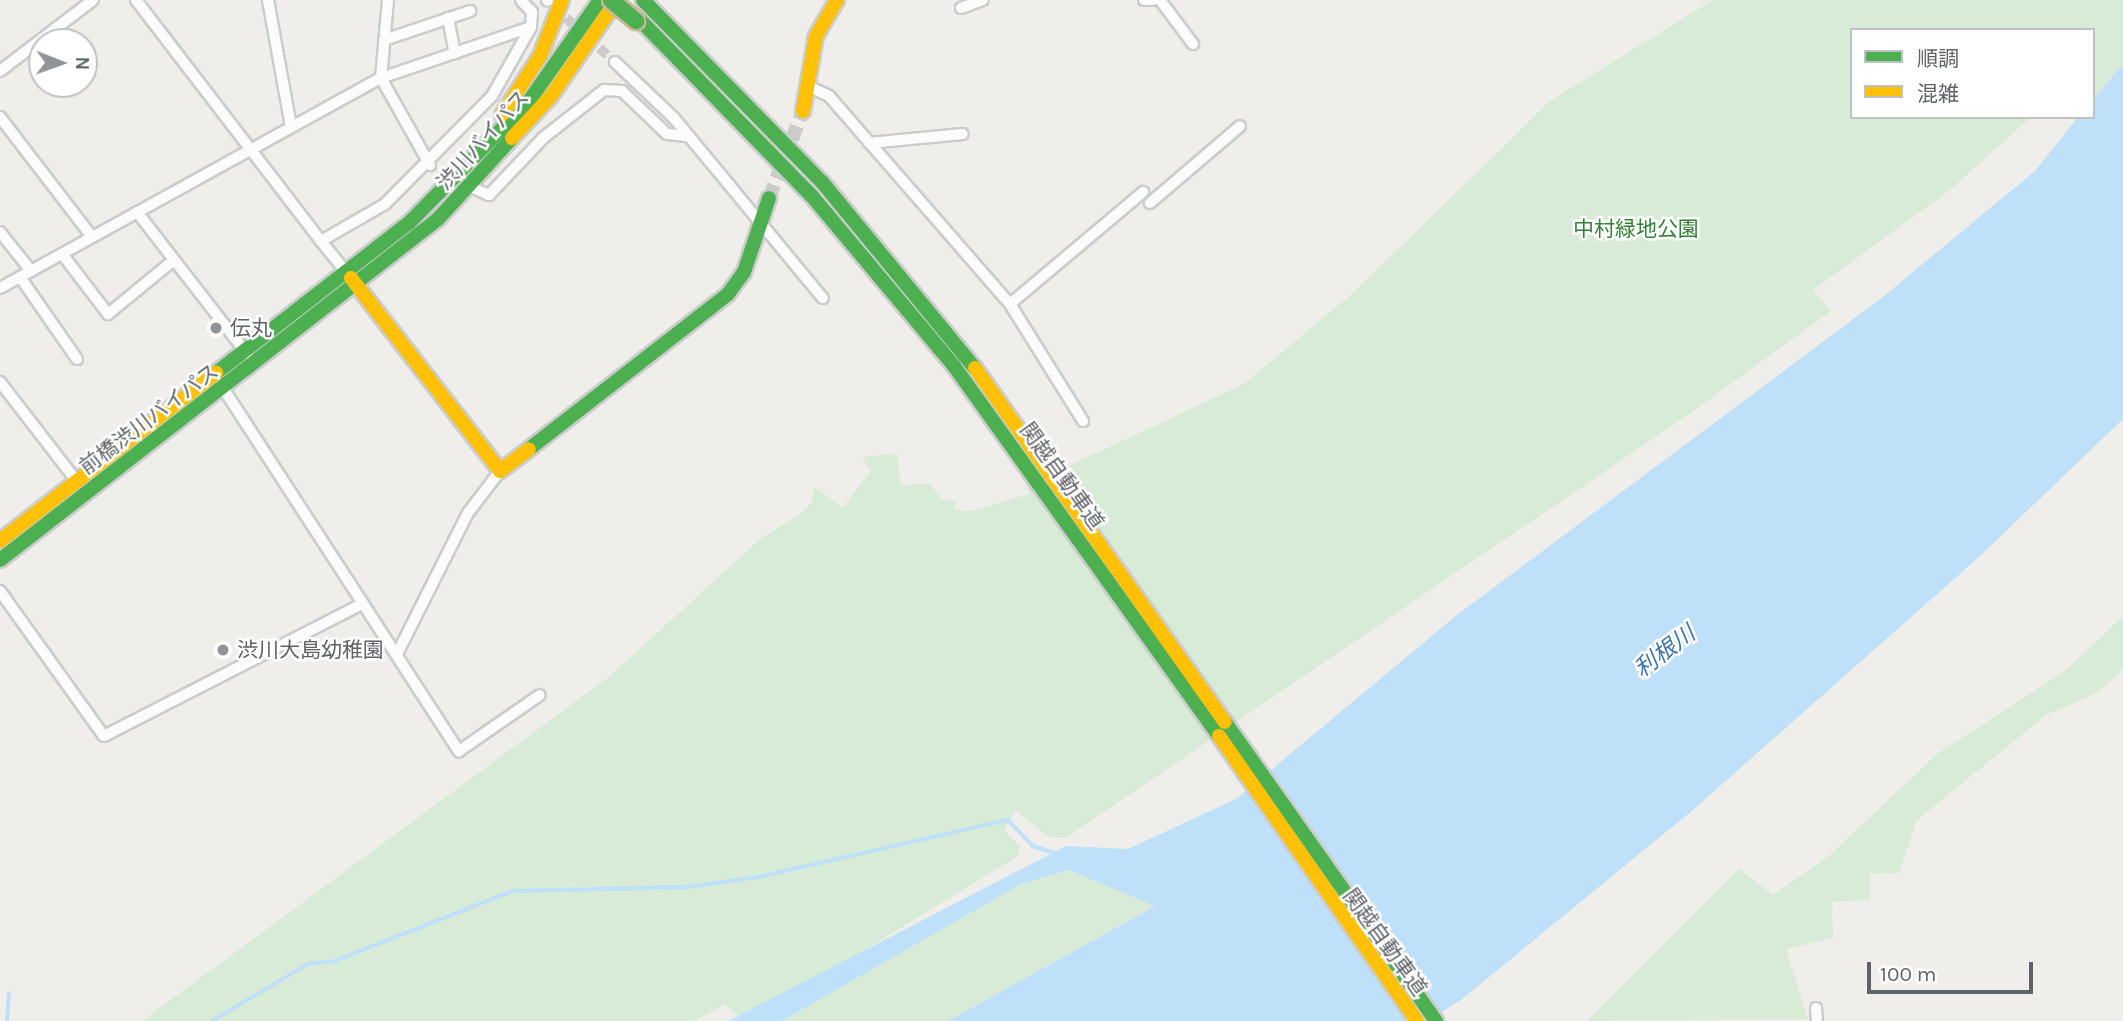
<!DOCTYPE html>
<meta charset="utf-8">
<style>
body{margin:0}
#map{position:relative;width:2123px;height:1021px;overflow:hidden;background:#efeeea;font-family:Karla,"Noto Sans JP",sans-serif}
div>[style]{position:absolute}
.green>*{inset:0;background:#d8ebd6}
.water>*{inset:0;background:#bfe0f9}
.stream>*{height:3.5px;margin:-1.75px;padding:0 1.75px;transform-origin:1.75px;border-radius:1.75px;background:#bfe0f9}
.street-tunnel>*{height:10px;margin-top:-5px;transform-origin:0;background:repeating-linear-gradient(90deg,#cbcbca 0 10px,transparent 0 15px)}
.secondary-tunnel>*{height:14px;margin-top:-7px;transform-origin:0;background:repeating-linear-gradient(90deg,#cbcbca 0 14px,transparent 0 21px)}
.roads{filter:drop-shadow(2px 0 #cbcccc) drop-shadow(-2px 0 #cbcccc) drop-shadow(0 2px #cbcccc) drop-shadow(0 -2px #cbcccc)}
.street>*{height:10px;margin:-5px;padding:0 5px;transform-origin:5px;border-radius:5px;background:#fdfcfc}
.fast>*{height:14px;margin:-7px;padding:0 7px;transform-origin:7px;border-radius:7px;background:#4caf50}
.slow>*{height:14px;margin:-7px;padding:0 7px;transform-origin:7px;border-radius:7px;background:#ffc107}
.bridges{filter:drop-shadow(2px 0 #c8b996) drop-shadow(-2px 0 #c8b996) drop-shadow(0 2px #c8b996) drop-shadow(0 -2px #c8b996)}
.fast-bridge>*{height:16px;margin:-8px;padding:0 8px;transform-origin:8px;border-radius:8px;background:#4caf50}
.dots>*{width:19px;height:19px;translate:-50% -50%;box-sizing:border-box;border:4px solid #fff;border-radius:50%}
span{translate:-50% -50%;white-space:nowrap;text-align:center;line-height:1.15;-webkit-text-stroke:5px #fff;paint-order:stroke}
.street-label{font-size:21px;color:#5f6368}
.park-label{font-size:21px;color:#348238}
.poi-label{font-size:21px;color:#5f6368}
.left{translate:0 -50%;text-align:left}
.water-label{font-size:23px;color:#4174aa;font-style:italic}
.legend{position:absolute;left:1850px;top:28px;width:245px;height:91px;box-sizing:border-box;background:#fff;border:2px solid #bfc1c3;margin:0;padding:9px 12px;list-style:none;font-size:21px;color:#5f6368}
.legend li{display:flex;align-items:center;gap:14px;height:35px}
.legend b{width:35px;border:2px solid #bfc1c3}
.north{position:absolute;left:28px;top:28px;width:70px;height:70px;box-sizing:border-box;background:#fff;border:2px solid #bfc1c3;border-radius:50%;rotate:91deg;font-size:19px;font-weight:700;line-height:28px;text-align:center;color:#5f6368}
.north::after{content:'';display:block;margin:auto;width:24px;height:32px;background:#919496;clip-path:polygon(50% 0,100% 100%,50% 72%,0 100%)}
.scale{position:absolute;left:1867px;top:962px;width:166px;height:32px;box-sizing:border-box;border:4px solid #5f6368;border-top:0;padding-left:9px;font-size:21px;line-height:24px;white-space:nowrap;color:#5f6368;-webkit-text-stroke:5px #fff;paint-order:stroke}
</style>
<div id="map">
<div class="green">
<div style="clip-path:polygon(1713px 0,2123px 0,2123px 64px,2093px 99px,2093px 30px,1852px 30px,1852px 117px,2031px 117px,1950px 190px,1813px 290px,1831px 311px,1685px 417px,1067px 837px,1049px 837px,1016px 811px,1004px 830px,1020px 847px,1018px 856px,840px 965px,738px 1016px,725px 1004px,694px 1021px,142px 1021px,610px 676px,760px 539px,801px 514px,812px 502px,814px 487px,843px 507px,871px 471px,862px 457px,897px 453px,901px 486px,929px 483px,942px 499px,956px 502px,954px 510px,972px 511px,1029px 494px,1026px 486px,1244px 384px,1354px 292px,1550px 101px)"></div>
<div style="clip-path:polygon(2123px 616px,2123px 670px,2097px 693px,2046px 715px,1917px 820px,1899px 873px,1870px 874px,1870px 900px,1832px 902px,1833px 938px,1786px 949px,1808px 1019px,1587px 1021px,1739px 869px,1773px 895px,1830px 855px,1937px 754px,2065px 671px)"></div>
<div style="clip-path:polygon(1069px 870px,1156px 905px,948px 1021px,782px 1021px,1021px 884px)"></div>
</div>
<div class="water">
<div style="clip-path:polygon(2123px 64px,2123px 419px,1979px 557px,1694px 809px,1461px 1000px,1426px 1021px,948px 1021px,1155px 906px,1069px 870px,1021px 884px,782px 1021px,728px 1021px,1066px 846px,1128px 849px,1236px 799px,1457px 615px,1884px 296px,2035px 171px,2078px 117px,2093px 117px,2093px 99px)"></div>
</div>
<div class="stream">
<div style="left:7px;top:1021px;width:27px;rotate:-86deg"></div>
<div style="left:212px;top:1021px;width:112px;rotate:-30.7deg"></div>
<div style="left:308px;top:964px;width:27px;rotate:-6deg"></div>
<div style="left:335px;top:961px;width:191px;rotate:-21.5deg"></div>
<div style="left:513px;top:891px;width:175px;rotate:-1.3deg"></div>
<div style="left:688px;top:887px;width:67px;rotate:-7.8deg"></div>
<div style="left:754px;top:878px;width:261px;rotate:-12.9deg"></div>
<div style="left:1008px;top:820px;width:36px;rotate:46deg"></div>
<div style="left:1033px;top:846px;width:23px;rotate:18deg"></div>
</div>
<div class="street-tunnel">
<div style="left:555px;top:8px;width:81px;rotate:42deg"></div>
</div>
<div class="secondary-tunnel">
<div style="left:769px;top:198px;width:93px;rotate:-68.7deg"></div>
</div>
<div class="roads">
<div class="street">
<div style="left:136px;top:0;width:304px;rotate:52.5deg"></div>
<div style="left:268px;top:0;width:129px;rotate:79.7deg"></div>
<div style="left:388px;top:0;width:78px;rotate:95.1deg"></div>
<div style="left:381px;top:78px;width:100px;rotate:60.6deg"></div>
<div style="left:547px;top:0;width:1px;rotate:45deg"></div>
<div style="left:1144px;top:0;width:9px"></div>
<div style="left:1160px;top:0;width:55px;rotate:53.1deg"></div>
<div style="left:961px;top:8px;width:23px;rotate:-20deg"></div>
<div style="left:448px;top:18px;width:36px;rotate:79deg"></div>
<div style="left:384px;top:40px;width:91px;rotate:-18.6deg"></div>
<div style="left:615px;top:62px;width:80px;rotate:43.5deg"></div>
<div style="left:673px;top:117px;width:235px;rotate:50.4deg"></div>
<div style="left:0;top:71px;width:117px;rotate:-37.4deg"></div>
<div style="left:810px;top:87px;width:21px;rotate:25deg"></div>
<div style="left:829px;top:96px;width:276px;rotate:49deg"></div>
<div style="left:1010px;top:304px;width:138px;rotate:58deg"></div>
<div style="left:0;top:117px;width:151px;rotate:52.5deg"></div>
<div style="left:869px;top:143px;width:94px;rotate:-5.5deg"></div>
<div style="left:471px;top:187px;width:20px;rotate:24deg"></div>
<div style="left:489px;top:195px;width:79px;rotate:-46.5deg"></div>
<div style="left:543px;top:138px;width:78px;rotate:-38.2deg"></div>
<div style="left:604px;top:90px;width:18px;rotate:3deg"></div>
<div style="left:622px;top:91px;width:62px;rotate:43.7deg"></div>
<div style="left:667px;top:134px;width:19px;rotate:6deg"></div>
<div style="left:1150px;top:203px;width:118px;rotate:-40.5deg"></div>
<div style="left:137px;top:212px;width:180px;rotate:52.2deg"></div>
<div style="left:0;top:232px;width:50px;rotate:51.5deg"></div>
<div style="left:62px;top:254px;width:76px;rotate:52.5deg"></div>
<div style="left:108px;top:314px;width:85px;rotate:-39.3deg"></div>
<div style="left:346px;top:272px;width:40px;rotate:-129deg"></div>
<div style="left:321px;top:241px;width:74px;rotate:-30deg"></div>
<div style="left:385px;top:204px;width:152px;rotate:-45.3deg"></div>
<div style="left:492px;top:96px;width:79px;rotate:-60.5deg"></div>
<div style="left:531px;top:27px;width:15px;rotate:-86deg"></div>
<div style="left:532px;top:12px;width:16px;rotate:-133deg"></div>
<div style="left:20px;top:277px;width:100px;rotate:55.2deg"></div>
<div style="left:0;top:288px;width:435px;rotate:-28.9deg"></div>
<div style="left:381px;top:78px;width:158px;rotate:-18.8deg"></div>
<div style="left:1010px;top:304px;width:174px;rotate:-40.1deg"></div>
<div style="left:0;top:382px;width:123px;rotate:52.3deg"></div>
<div style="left:221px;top:385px;width:437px;rotate:57deg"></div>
<div style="left:459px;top:751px;width:98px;rotate:-34.7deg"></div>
<div style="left:0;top:591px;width:178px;rotate:54.4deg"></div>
<div style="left:104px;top:736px;width:290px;rotate:-27.1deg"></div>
<div style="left:397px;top:654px;width:158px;rotate:-63.3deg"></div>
<div style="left:468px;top:513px;width:53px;rotate:-52.7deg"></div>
<div style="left:1816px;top:1008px;width:13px;rotate:86deg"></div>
</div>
<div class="fast">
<div style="left:643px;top:0;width:255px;rotate:45.5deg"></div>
<div style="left:822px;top:182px;width:241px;rotate:50.6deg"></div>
<div style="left:638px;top:18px;width:248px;rotate:45.7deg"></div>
<div style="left:811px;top:195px;width:223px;rotate:50.1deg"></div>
<div style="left:954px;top:366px;width:455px;rotate:54.4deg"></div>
<div style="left:216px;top:373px;width:244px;rotate:-37.9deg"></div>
<div style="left:409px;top:223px;width:171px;rotate:-45.5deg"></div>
<div style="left:529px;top:101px;width:123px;rotate:-54.9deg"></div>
<div style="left:529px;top:449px;width:252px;rotate:-37.9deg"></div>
<div style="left:728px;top:294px;width:27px;rotate:-54deg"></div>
<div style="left:744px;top:272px;width:78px;rotate:-71.3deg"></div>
<div style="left:0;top:560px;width:555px;rotate:-37.9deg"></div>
<div style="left:438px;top:219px;width:110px;rotate:-47.6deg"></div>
<div style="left:1225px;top:722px;width:366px;rotate:54.8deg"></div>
</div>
<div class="slow">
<div style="left:803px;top:111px;width:76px;rotate:-80.2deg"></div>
<div style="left:816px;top:36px;width:42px;rotate:-59.7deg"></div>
<div style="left:502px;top:115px;width:70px;rotate:-57.2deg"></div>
<div style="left:540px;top:56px;width:60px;rotate:-68.6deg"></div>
<div style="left:512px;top:138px;width:57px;rotate:-47.1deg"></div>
<div style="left:551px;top:96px;width:116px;rotate:-55.5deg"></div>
<div style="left:351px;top:278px;width:244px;rotate:52.3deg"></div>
<div style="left:500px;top:471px;width:36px;rotate:-37deg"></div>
<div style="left:975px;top:368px;width:433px;rotate:54.8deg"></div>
<div style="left:0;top:541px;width:274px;rotate:-37.9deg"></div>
<div style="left:1219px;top:736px;width:347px;rotate:55.2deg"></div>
</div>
</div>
<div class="bridges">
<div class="fast-bridge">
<div style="left:611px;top:0;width:33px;rotate:40deg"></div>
</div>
</div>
<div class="dots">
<div style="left:216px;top:328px;background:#919496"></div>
<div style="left:223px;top:650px;background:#919496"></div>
</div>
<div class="street-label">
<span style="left:483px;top:140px;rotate:-48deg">渋川バイパス</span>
<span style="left:149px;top:419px;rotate:-37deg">前橋渋川バイパス</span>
<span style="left:1062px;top:476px;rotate:54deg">関越自動車道</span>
<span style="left:1385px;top:942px;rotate:54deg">関越自動車道</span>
</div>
<div class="park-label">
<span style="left:1636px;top:229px">中村緑地公園</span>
</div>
<div class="poi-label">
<span class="left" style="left:230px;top:328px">伝丸</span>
<span class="left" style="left:237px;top:650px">渋川大島幼稚園</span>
</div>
<div class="water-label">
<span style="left:1665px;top:652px;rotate:-37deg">利根川</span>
</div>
<ul class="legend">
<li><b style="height:9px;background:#4caf50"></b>順調</li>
<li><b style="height:9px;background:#ffc107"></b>混雑</li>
</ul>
<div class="north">N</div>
<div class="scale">100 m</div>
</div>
